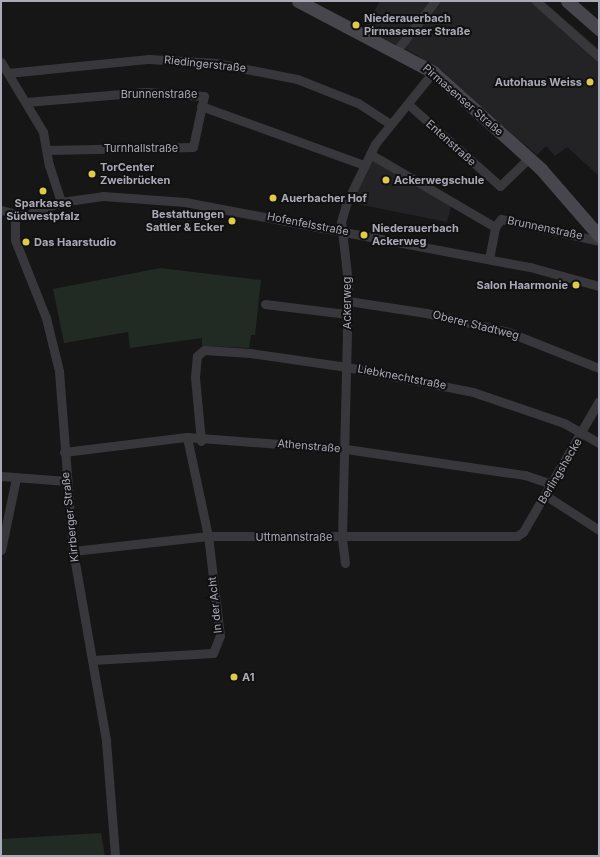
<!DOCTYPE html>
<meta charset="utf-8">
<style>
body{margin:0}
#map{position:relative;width:600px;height:857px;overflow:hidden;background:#161617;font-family:Inter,sans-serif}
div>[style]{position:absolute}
.built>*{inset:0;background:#232224}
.green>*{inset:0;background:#222a24}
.street>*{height:9px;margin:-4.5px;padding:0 4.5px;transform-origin:4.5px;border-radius:4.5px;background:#38373c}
.secondary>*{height:13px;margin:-6.5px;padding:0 6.5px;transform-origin:6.5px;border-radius:6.5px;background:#46464c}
.dots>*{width:11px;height:11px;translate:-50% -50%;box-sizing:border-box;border:2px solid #111112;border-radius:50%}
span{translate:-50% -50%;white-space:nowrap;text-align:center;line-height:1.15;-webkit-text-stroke:4px #111112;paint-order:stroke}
.poi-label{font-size:11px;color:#a9aab6;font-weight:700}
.left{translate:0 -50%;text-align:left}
.right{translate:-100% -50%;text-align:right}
.street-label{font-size:11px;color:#a9aab6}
.frame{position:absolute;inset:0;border:2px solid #a9aab6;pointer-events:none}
</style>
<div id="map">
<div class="built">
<div style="clip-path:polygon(380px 1px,543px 1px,599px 49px,599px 176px,567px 147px,555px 156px,546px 146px,537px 155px,436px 69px,415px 54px,364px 29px)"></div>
<div style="clip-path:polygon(371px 158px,452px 204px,447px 222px,352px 203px)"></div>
</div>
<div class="green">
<div style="clip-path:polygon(160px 268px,261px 280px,255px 335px,251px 335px,249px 348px,202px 346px,202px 338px,130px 348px,128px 332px,64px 343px,53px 289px)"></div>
<div style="clip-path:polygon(101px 833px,105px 856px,1px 856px,1px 839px)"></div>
</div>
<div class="street">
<div style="left:536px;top:1px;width:84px;rotate:41.6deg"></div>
<div style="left:397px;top:50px;width:62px;rotate:-52.2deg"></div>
<div style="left:1px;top:62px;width:82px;rotate:59deg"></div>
<div style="left:43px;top:132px;width:34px;rotate:80deg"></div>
<div style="left:49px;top:165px;width:39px;rotate:72deg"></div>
<div style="left:8px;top:73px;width:142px;rotate:-5.7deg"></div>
<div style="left:149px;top:59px;width:67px;rotate:3.4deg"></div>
<div style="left:216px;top:63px;width:83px;rotate:11.2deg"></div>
<div style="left:297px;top:79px;width:66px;rotate:21.5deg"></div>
<div style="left:358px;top:103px;width:38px;rotate:33deg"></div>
<div style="left:26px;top:102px;width:120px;rotate:-4.8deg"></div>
<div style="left:146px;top:92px;width:58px;rotate:3.9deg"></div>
<div style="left:204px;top:96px;width:52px;rotate:102.2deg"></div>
<div style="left:193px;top:147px;width:146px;rotate:178.8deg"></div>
<div style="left:408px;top:104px;width:123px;rotate:41.7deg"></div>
<div style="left:500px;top:186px;width:40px;rotate:-44deg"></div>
<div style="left:201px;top:106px;width:173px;rotate:19.9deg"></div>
<div style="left:370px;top:154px;width:145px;rotate:30.3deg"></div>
<div style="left:1px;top:210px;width:23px;rotate:15deg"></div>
<div style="left:23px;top:216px;width:40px;rotate:-20.2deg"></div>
<div style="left:61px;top:202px;width:42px;rotate:-8.1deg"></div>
<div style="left:103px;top:196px;width:82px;rotate:4.2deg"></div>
<div style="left:185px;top:202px;width:351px;rotate:10.7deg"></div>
<div style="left:530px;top:267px;width:72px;rotate:15.4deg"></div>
<div style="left:15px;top:216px;width:24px;rotate:90deg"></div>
<div style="left:15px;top:240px;width:84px;rotate:68.3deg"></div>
<div style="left:46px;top:318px;width:55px;rotate:76.2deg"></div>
<div style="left:59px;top:371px;width:181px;rotate:85.6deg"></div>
<div style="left:73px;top:551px;width:193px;rotate:80.1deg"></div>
<div style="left:106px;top:741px;width:115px;rotate:85.5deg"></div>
<div style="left:489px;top:259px;width:33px;rotate:-79deg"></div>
<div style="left:495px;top:227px;width:10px;rotate:-53deg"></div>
<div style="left:501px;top:219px;width:100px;rotate:12.7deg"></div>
<div style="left:348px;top:301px;width:79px;rotate:8.7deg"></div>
<div style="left:426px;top:313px;width:84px;rotate:13deg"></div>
<div style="left:508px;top:332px;width:98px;rotate:21.6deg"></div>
<div style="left:265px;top:304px;width:83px;rotate:7deg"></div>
<div style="left:201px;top:441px;width:64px;rotate:-95.4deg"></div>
<div style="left:195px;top:377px;width:21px;rotate:-85deg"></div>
<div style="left:197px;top:356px;width:9px;rotate:-41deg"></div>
<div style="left:204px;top:350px;width:46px;rotate:3.7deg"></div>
<div style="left:250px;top:353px;width:98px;rotate:8.2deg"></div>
<div style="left:347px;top:367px;width:128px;rotate:11.2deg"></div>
<div style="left:473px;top:392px;width:96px;rotate:18.8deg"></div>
<div style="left:564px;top:423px;width:40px;rotate:29.7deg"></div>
<div style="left:64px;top:452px;width:124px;rotate:-7deg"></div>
<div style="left:187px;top:437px;width:159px;rotate:4.3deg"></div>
<div style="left:346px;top:449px;width:181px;rotate:8.3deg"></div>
<div style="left:525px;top:475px;width:28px;rotate:19deg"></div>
<div style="left:1px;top:476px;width:66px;rotate:4.3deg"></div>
<div style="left:545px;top:495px;width:64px;rotate:32.9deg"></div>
<div style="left:1px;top:550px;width:74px;rotate:-78.2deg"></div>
<div style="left:73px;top:551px;width:136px;rotate:-6.3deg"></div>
<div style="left:208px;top:536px;width:309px"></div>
<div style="left:517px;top:536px;width:7px;rotate:-34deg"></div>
<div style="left:523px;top:532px;width:151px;rotate:-59.9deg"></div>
<div style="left:345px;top:563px;width:26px;rotate:-97deg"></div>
<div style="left:342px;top:537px;width:254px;rotate:-88.6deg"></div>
<div style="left:348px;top:283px;width:61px;rotate:-96.5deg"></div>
<div style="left:341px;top:222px;width:19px;rotate:-74deg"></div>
<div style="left:346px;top:204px;width:67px;rotate:-64.2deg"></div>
<div style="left:375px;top:144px;width:92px;rotate:-51.1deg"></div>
<div style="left:92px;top:660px;width:121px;rotate:-3.3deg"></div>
<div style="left:213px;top:653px;width:18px;rotate:-68deg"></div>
<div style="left:220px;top:636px;width:101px;rotate:-96.8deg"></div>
<div style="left:208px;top:536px;width:101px;rotate:-102deg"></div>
</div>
<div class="secondary">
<div style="left:298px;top:1px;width:153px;rotate:27.7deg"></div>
<div style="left:433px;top:72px;width:145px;rotate:41.9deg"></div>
<div style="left:541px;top:169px;width:89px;rotate:49.1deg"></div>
<div style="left:567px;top:1px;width:43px;rotate:41.2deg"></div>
</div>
<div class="dots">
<div style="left:356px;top:25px;background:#decc47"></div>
<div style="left:590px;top:82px;background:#decc47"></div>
<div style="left:92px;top:174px;background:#decc47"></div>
<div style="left:386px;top:180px;background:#decc47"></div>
<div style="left:43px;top:191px;background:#decc47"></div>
<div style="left:273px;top:198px;background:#decc47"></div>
<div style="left:232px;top:221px;background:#decc47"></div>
<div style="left:364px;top:235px;background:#decc47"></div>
<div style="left:26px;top:242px;background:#decc47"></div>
<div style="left:576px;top:285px;background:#decc47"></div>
<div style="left:234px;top:677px;background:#decc47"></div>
</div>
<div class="poi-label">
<span class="left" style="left:364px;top:25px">Niederauerbach<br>Pirmasenser Straße</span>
<span class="right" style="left:582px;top:82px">Autohaus Weiss</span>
<span class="left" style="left:100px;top:174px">TorCenter<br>Zweibrücken</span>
<span class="left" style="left:394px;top:180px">Ackerwegschule</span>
<span class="left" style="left:281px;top:198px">Auerbacher Hof</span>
<span style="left:43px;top:210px">Sparkasse<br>Südwestpfalz</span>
<span class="right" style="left:224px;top:221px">Bestattungen<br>Sattler &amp; Ecker</span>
<span class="left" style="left:372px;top:235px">Niederauerbach<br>Ackerweg</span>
<span class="left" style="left:34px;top:242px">Das Haarstudio</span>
<span class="right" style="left:568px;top:285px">Salon Haarmonie</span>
<span class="left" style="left:242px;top:677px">A1</span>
</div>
<div class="street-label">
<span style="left:205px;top:64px;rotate:6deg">Riedingerstraße</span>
<span style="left:159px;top:94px">Brunnenstraße</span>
<span style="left:463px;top:100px;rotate:41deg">Pirmasenser Straße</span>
<span style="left:451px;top:143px;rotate:42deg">Entenstraße</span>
<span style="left:141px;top:148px">Turnhallstraße</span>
<span style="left:308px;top:224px;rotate:11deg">Hofenfelsstraße</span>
<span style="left:545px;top:228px;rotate:12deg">Brunnenstraße</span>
<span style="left:347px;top:303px;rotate:-90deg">Ackerweg</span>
<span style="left:476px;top:325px;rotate:14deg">Oberer Stadtweg</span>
<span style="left:402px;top:377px;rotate:11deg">Liebknechtstraße</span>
<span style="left:309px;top:446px;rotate:5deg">Athenstraße</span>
<span style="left:560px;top:471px;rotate:-59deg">Berlingshecke</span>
<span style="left:70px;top:517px;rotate:-96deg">Kirrberger Straße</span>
<span style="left:294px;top:537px">Uttmannstraße</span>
<span style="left:215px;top:605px;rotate:-96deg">In der Acht</span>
</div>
<div class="frame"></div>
</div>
